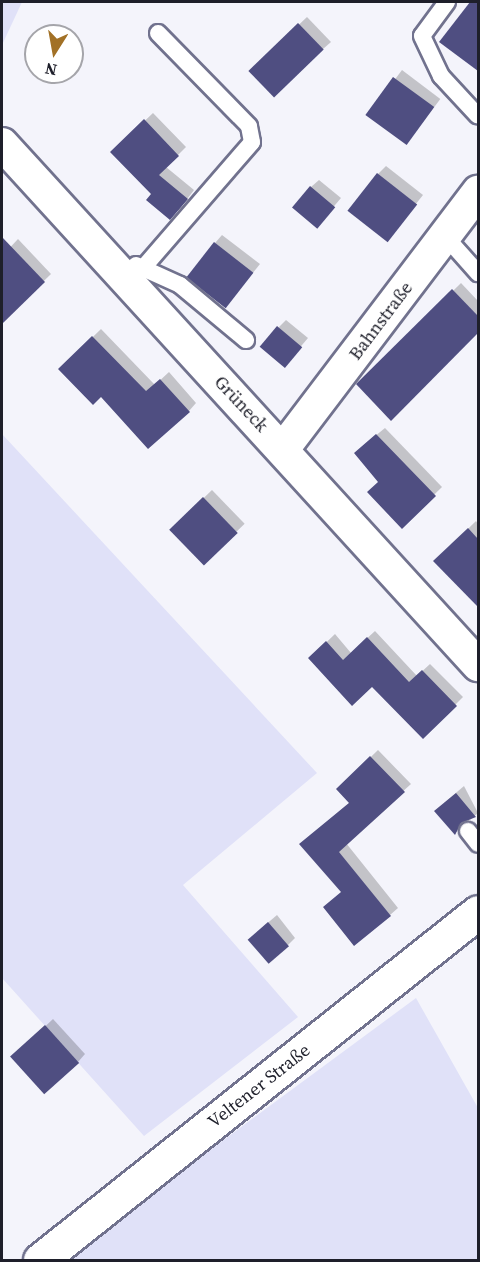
<!DOCTYPE html>
<meta charset="utf-8">
<style>
body{margin:0}
#map{position:relative;width:480px;height:1262px;overflow:hidden;background:#f4f4fb;font-family:"Source Serif 4",serif}
div>[style]{position:absolute}
.green>*{inset:0;background:#e0e1f8}
.shadow>*{inset:0;background:#0003;transform-origin:0 0}
.building>*{inset:0;background:#4f4e81;transform-origin:0 0}
.roads{filter:drop-shadow(2px 0 #71728e) drop-shadow(-2px 0 #71728e) drop-shadow(0 2px #71728e) drop-shadow(0 -2px #71728e)}
.lane>*{height:16px;margin:-8px;padding:0 8px;transform-origin:8px;border-radius:8px;background:#fff}
.street>*{height:32px;margin:-16px;padding:0 16px;transform-origin:16px;border-radius:16px;background:#fff}
.secondary>*{height:33px;margin:-16.5px;padding:0 16.5px;transform-origin:16.5px;border-radius:16.5px;background:#fff}
span{translate:-50% -50%;white-space:nowrap;text-align:center;line-height:1.15;-webkit-text-stroke:6px #fff;paint-order:stroke}
.street-label{font-size:18px;color:#1e1f2a}
.frame{position:absolute;inset:0;border:3px solid #1e1f2a;pointer-events:none}
.north{position:absolute;left:24px;top:24px;width:60px;height:60px;box-sizing:border-box;background:#fff;border:2px solid #a5a5aa;border-radius:50%;rotate:191deg;font-size:16px;font-weight:700;line-height:24px;text-align:center;color:#1e1f2a}
.north::after{content:'';display:block;margin:auto;width:21px;height:27px;background:#a27126;clip-path:polygon(50% 0,100% 100%,50% 72%,0 100%)}
</style>
<div id="map">
<div class="green">
<div style="clip-path:polygon(2px 2px,22px 2px,2px 45px)"></div>
<div style="clip-path:polygon(2px 434px,317px 773px,183px 885px,298px 1017px,144px 1136px,2px 978px)"></div>
<div style="clip-path:polygon(416px 998px,478px 1108px,478px 1260px,61px 1260px)"></div>
</div>
<div class="shadow">
<div style="clip-path:polygon(478px 2px,478px 69px,442px 42px,469px 5px)"></div>
<div style="clip-path:polygon(307px 17px,331px 42px,323px 49px,250px 71px)"></div>
<div style="left:402px;top:70px;width:48px;height:56px;rotate:37deg"></div>
<div style="clip-path:polygon(153px 113px,186px 147px,166px 167px,194px 190px,178px 211px,112px 152px)"></div>
<div style="clip-path:polygon(386px 166px,423px 195px,388px 239px,378px 174px)"></div>
<div style="clip-path:polygon(319px 180px,341px 198px,324px 218px,311px 187px)"></div>
<div style="clip-path:polygon(222px 235px,260px 264px,232px 299px,215px 243px)"></div>
<div style="clip-path:polygon(18px 239px,51px 274px,11px 313px,2px 304px,2px 256px)"></div>
<div style="clip-path:polygon(461px 283px,478px 301px,478px 331px,391px 418px,359px 384px)"></div>
<div style="clip-path:polygon(286px 320px,308px 338px,291px 358px,279px 327px)"></div>
<div style="clip-path:polygon(101px 329px,155px 385px,169px 372px,196px 403px,189px 411px,102px 395px,60px 369px)"></div>
<div style="clip-path:polygon(385px 428px,442px 487px,402px 526px,364px 445px)"></div>
<div style="left:212px;top:490px;width:47px;height:57px;rotate:46deg"></div>
<div style="clip-path:polygon(476px 521px,478px 524px,478px 606px,435px 561px)"></div>
<div style="clip-path:polygon(375px 631px,417px 676px,430px 664px,463px 697px,423px 737px,372px 685px,310px 658px,335px 634px,351px 653px)"></div>
<div style="clip-path:polygon(378px 750px,411px 784px,346px 843px,398px 908px,390px 915px,342px 891px,301px 844px,350px 802px,338px 789px)"></div>
<div style="clip-path:polygon(464px 786px,478px 813px,455px 833px,444px 803px)"></div>
<div style="clip-path:polygon(277px 915px,295px 938px,288px 945px,257px 932px)"></div>
<div style="clip-path:polygon(53px 1019px,85px 1054px,78px 1062px,20px 1050px)"></div>
</div>
<div class="building">
<div style="clip-path:polygon(470px 2px,478px 2px,478px 71px,439px 42px)"></div>
<div style="left:298px;top:23px;width:37px;height:69px;rotate:46deg"></div>
<div style="left:393px;top:77px;width:51px;height:47px;rotate:36deg"></div>
<div style="clip-path:polygon(144px 119px,179px 156px,159px 175px,188px 199px,170px 220px,146px 200px,151px 194px,110px 152px)"></div>
<div style="left:377px;top:173px;width:51px;height:48px;rotate:38deg"></div>
<div style="left:310px;top:186px;width:33px;height:28px;rotate:40deg"></div>
<div style="clip-path:polygon(2px 237px,45px 282px,2px 324px)"></div>
<div style="left:214px;top:242px;width:50px;height:45px;rotate:38deg"></div>
<div style="clip-path:polygon(452px 289px,478px 316px,478px 333px,391px 421px,356px 384px)"></div>
<div style="left:277px;top:326px;width:33px;height:27px;rotate:40deg"></div>
<div style="clip-path:polygon(92px 336px,146px 391px,160px 379px,190px 412px,148px 449px,101px 397px,93px 405px,58px 369px)"></div>
<div style="clip-path:polygon(376px 434px,436px 496px,402px 529px,367px 492px,378px 482px,354px 453px)"></div>
<div style="left:203px;top:497px;width:50px;height:47px;rotate:46deg"></div>
<div style="clip-path:polygon(468px 528px,478px 539px,478px 607px,433px 561px)"></div>
<div style="clip-path:polygon(367px 637px,409px 682px,422px 670px,457px 706px,423px 739px,372px 687px,352px 706px,308px 658px,326px 641px,343px 660px)"></div>
<div style="clip-path:polygon(370px 756px,405px 792px,339px 852px,391px 916px,354px 946px,323px 907px,341px 892px,299px 844px,349px 803px,336px 789px)"></div>
<div style="clip-path:polygon(456px 793px,476px 817px,461px 823px,455px 835px,434px 811px)"></div>
<div style="left:268px;top:922px;width:32px;height:27px;rotate:49deg"></div>
<div style="left:45px;top:1025px;width:51px;height:47px;rotate:48deg"></div>
</div>
<div class="roads">
<div class="lane">
<div style="left:447px;top:2px;width:42px;rotate:126.3deg"></div>
<div style="left:422px;top:36px;width:44px;rotate:64.6deg"></div>
<div style="left:441px;top:76px;width:54px;rotate:47.2deg"></div>
<div style="left:445px;top:236px;width:50px;rotate:48.3deg"></div>
<div style="left:136px;top:265px;width:48px;rotate:24.4deg"></div>
<div style="left:180px;top:285px;width:86px;rotate:39.8deg"></div>
<div style="left:130px;top:283px;width:186px;rotate:-49.1deg"></div>
<div style="left:252px;top:142px;width:16px;rotate:-101deg"></div>
<div style="left:249px;top:126px;width:130px;rotate:-134.4deg"></div>
<div style="left:468px;top:831px;width:16px;rotate:52deg"></div>
</div>
<div class="street">
<div style="left:2px;top:144px;width:706px;rotate:47.58deg"></div>
<div style="left:283px;top:449px;width:323px;rotate:-52.8deg"></div>
</div>
<div class="secondary">
<div style="left:40px;top:1260px;width:559px;rotate:-38.47deg"></div>
</div>
</div>
<div class="street-label">
<span style="left:381px;top:321px;rotate:-53deg">Bahnstraße</span>
<span style="left:241px;top:404px;rotate:47deg">Grüneck</span>
<span style="left:259px;top:1086px;rotate:-38deg">Veltener Straße</span>
</div>
<div class="frame"></div>
<div class="north">N</div>
</div>
